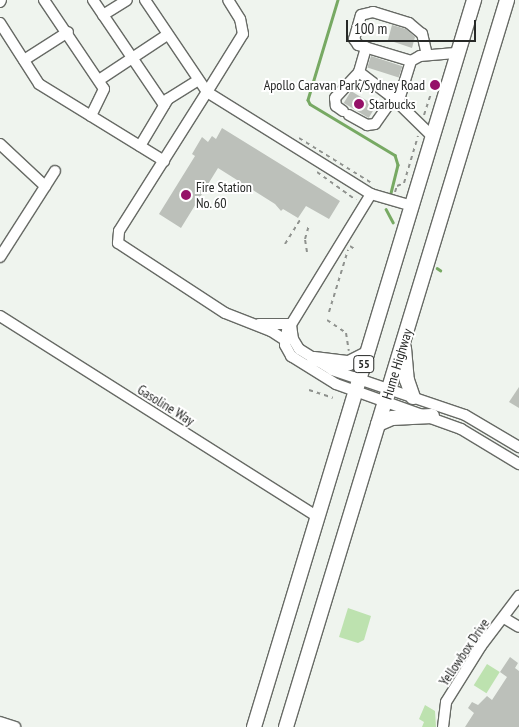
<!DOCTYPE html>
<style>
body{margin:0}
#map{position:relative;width:519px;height:727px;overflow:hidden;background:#eff4ee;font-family:"PT Sans Narrow",sans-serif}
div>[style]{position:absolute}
.green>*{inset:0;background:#bde2af;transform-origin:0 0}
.stream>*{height:2.5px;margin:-1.25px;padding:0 1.25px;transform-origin:1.25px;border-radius:1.25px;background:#77a963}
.building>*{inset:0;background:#bcc0ba;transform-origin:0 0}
.path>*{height:2px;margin-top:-1px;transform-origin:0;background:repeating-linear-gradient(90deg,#8f928e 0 4px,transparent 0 8px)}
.roads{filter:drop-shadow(1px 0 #676a65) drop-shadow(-1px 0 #676a65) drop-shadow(0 1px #676a65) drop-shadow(0 -1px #676a65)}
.minor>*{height:10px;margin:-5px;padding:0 5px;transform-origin:5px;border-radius:5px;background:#fff}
.highway>*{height:14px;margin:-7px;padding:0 7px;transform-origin:7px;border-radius:7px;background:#fff}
.dots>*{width:14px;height:14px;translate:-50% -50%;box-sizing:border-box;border:2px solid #fff;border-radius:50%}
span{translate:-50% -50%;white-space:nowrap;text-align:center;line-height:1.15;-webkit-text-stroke:4px #fff;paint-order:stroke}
.shield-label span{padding:1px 4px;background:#fff;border:1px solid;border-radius:4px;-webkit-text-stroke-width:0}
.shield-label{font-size:12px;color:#272927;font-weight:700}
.poi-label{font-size:14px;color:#272927}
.right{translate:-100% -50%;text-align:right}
.left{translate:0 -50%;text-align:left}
.street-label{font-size:14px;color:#272927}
.scale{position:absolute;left:346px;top:20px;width:130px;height:22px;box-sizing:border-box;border:2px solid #272927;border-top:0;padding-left:6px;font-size:15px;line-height:18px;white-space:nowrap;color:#272927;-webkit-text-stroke:4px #fff;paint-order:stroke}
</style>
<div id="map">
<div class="green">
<div style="clip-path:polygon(348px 608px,371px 616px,364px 640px,358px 643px,339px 637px)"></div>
<div style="left:487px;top:664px;width:15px;height:25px;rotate:32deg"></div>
<div style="clip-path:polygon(425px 705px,435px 711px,436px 727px,422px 727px,424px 722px,419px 719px)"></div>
</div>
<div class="stream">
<div style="left:338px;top:0;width:104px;rotate:106.7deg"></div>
<div style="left:308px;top:100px;width:4px;rotate:63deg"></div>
<div style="left:310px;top:104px;width:99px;rotate:31deg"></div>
<div style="left:395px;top:155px;width:10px;rotate:73deg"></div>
<div style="left:398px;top:165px;width:30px;rotate:104deg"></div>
<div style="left:386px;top:209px;width:15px;rotate:62deg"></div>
<div style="left:437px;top:268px;width:4px;rotate:34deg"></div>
</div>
<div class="building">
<div style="clip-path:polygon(392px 25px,406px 29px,415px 37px,412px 48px,388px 40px)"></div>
<div style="left:371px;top:56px;width:33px;height:12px;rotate:18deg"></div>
<div style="left:351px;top:91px;width:29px;height:14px;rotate:31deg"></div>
<div style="clip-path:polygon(222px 128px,340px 201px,329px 219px,306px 206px,298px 218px,283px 209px,281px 211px,275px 204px,218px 168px,181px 228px,159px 214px,195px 156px,192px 154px,202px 137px,208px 142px,212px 136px,216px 139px)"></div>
<div style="clip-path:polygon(519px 387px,519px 408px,509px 402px)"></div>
<div style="clip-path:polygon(510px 657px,518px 663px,515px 668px,519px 671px,519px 727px,465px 727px,474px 713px,468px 708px,472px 702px,478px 705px,487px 696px,492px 700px,507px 677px,500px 672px)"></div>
</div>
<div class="path">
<div style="left:424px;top:115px;width:23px;rotate:-72deg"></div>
<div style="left:299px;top:138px;width:84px;rotate:31.8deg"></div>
<div style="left:317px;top:172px;width:48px;rotate:35.7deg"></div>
<div style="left:395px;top:192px;width:6px;rotate:-72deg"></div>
<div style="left:397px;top:186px;width:8px;rotate:-23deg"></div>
<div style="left:404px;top:183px;width:49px;rotate:-73.4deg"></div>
<div style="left:285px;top:244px;width:28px;rotate:-58deg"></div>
<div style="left:350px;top:246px;width:7px;rotate:34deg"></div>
<div style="left:307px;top:252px;width:13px;rotate:-99deg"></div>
<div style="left:305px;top:239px;width:15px;rotate:-74deg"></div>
<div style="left:329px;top:312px;width:65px;rotate:-73deg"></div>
<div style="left:327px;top:320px;width:23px;rotate:34deg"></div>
<div style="left:346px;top:333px;width:18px;rotate:81deg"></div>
<div style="left:309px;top:390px;width:25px;rotate:18deg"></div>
</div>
<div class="roads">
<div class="minor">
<div style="left:44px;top:0;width:107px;rotate:56deg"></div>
<div style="left:104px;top:89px;width:30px;rotate:116deg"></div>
<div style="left:93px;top:0;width:127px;rotate:55.9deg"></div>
<div style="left:145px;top:0;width:111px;rotate:56deg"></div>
<div style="left:207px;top:92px;width:68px;rotate:-58.2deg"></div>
<div style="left:243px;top:34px;width:15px;rotate:-101deg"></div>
<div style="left:240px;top:19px;width:22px;rotate:-122deg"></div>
<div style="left:0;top:2px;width:2px;rotate:-63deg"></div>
<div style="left:103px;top:15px;width:28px;rotate:-32deg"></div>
<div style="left:0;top:23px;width:72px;rotate:57.4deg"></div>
<div style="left:39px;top:84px;width:147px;rotate:31.6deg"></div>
<div style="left:427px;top:55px;width:22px;rotate:-103deg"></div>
<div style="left:422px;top:34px;width:17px;rotate:-140deg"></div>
<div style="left:409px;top:23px;width:38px;rotate:-163deg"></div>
<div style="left:373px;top:12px;width:12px;rotate:166deg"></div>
<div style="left:361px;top:15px;width:25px;rotate:106deg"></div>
<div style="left:354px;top:39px;width:7px;rotate:56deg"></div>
<div style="left:358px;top:45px;width:55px;rotate:16.8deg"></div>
<div style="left:411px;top:61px;width:10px;rotate:-29deg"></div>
<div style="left:420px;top:56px;width:38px;rotate:-5deg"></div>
<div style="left:24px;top:60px;width:52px;rotate:-32.5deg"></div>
<div style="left:359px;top:72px;width:43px;rotate:37.4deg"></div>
<div style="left:393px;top:98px;width:56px;rotate:44.3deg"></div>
<div style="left:99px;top:80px;width:82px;rotate:-33.5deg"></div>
<div style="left:398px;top:103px;width:44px;rotate:-72.8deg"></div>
<div style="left:343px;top:111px;width:9px;rotate:-144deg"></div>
<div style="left:336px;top:106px;width:8px;rotate:-97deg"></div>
<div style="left:335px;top:98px;width:35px;rotate:-47deg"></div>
<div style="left:359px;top:72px;width:26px;rotate:-74deg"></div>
<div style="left:349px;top:115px;width:21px;rotate:29deg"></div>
<div style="left:367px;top:125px;width:8px;rotate:-7deg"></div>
<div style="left:375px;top:124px;width:32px;rotate:-55deg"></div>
<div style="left:0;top:144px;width:62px;rotate:43deg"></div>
<div style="left:140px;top:146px;width:55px;rotate:-59.2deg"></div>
<div style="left:168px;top:99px;width:34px;rotate:-32deg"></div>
<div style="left:371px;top:194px;width:43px;rotate:16.3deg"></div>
<div style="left:0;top:257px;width:102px;rotate:-57.4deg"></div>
<div style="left:0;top:316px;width:376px;rotate:32.3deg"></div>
<div style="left:259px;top:324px;width:32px"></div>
<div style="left:291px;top:325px;width:14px;rotate:82deg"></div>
<div style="left:293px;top:339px;width:12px;rotate:59deg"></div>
<div style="left:299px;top:349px;width:39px;rotate:32deg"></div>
<div style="left:332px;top:370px;width:140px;rotate:18.7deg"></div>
<div style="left:465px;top:415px;width:63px;rotate:30.7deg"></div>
<div style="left:285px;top:340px;width:17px;rotate:-147deg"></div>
<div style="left:271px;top:331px;width:49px;rotate:-158.6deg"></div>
<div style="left:225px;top:313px;width:128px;rotate:-146.8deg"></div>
<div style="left:118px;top:243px;width:12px;rotate:-85deg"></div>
<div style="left:119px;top:231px;width:165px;rotate:-57.7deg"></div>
<div style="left:207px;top:92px;width:193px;rotate:31.9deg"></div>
<div style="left:371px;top:194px;width:161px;rotate:121.5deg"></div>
<div style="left:287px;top:331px;width:14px;rotate:98deg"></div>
<div style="left:285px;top:345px;width:13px;rotate:61deg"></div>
<div style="left:291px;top:356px;width:53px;rotate:31.9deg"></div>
<div style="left:336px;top:384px;width:133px;rotate:19.8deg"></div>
<div style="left:461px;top:429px;width:68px;rotate:31.1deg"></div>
<div style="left:504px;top:618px;width:17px;rotate:31deg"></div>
<div style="left:0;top:722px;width:16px;rotate:18deg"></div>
<div style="left:443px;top:727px;width:25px;rotate:-83deg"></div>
<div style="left:446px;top:702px;width:66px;rotate:-58deg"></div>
<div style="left:481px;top:646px;width:63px;rotate:-52.8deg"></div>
</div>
<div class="highway">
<div style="left:404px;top:348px;width:32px;rotate:85deg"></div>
<div style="left:407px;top:380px;width:18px;rotate:71deg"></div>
<div style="left:314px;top:359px;width:35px;rotate:7deg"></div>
<div style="left:349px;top:363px;width:20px;rotate:-27deg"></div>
<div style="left:378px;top:424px;width:15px;rotate:-23deg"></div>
<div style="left:392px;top:418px;width:40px;rotate:-2.9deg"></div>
<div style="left:254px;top:727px;width:760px;rotate:-73.16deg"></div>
<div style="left:286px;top:727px;width:760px;rotate:-73.09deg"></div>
</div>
</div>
<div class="dots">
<div style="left:435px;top:85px;background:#951068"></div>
<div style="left:359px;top:104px;background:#951068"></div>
<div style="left:186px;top:195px;background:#951068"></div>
</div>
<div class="shield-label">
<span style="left:364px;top:364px">55</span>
</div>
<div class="poi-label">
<span class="right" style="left:425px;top:85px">Apollo Caravan Park/Sydney Road</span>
<span class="left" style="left:369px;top:104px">Starbucks</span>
<span class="left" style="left:196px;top:195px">Fire Station<br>No. 60</span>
</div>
<div class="street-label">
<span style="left:397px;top:364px;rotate:-73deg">Hume Highway</span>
<span style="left:166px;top:405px;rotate:32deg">Gasoline Way</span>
<span style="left:464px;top:652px;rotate:-56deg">Yellowbox Drive</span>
</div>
<div class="scale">100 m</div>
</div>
